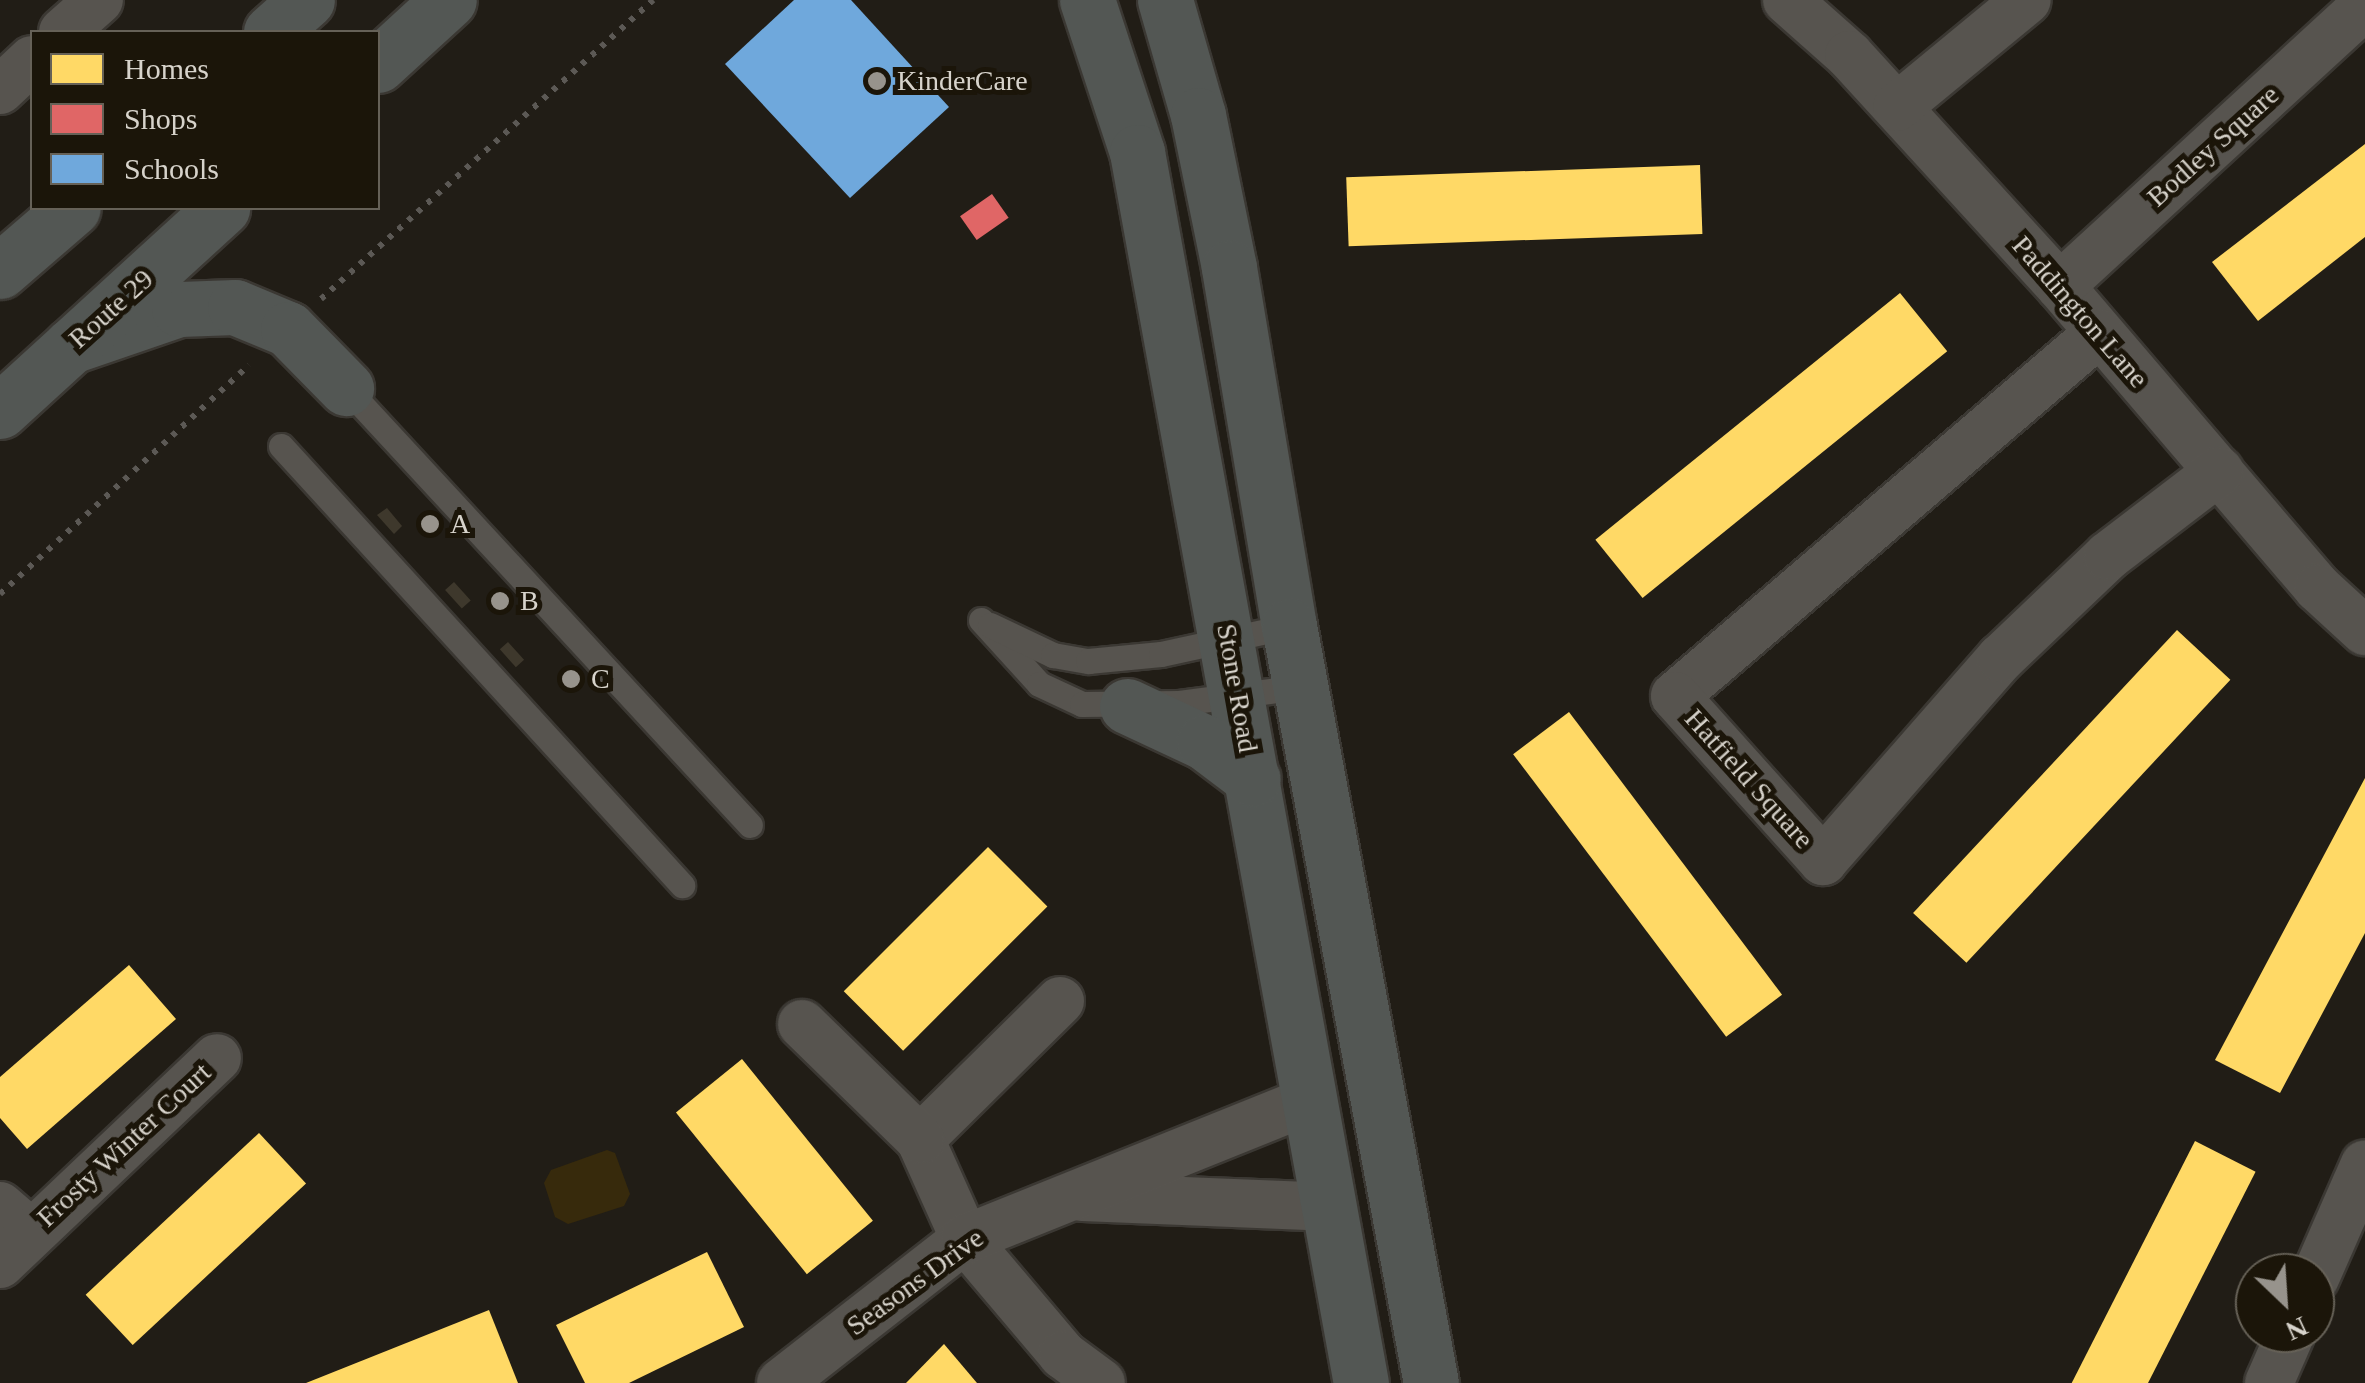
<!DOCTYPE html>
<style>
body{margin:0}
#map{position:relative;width:2365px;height:1383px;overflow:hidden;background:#211d16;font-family:"Times New Roman",serif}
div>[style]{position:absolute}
.green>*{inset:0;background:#372a0c}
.homes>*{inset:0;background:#ffd966;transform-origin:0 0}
.shops>*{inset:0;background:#e06666;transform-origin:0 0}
.schools>*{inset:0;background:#6fa8dc}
.building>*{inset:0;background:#3e382c;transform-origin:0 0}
.path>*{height:6px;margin-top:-3px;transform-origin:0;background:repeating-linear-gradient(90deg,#5c5955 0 5px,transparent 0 13px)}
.roads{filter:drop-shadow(2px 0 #3b3833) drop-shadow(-2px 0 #3b3833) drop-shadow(0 2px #3b3833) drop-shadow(0 -2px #3b3833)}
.lane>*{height:25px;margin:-12.5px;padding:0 12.5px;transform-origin:12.5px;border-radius:12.5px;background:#57544f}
.street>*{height:48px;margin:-24px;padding:0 24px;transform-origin:24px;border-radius:24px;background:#57544f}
.primary>*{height:55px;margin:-27.5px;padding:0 27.5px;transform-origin:27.5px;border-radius:27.5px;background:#535754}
.dots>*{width:28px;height:28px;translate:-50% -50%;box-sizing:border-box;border:5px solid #1b1509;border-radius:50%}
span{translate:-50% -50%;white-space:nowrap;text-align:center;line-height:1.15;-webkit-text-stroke:10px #1b1509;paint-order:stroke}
.poi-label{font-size:28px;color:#d7d3cb}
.left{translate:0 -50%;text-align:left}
.street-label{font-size:28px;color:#d7d3cb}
.legend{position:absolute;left:30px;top:30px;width:350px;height:180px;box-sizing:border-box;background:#1b1509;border:2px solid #666157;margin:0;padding:12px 18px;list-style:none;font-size:30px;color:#d7d3cb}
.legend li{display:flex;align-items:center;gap:20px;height:50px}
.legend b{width:50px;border:2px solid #666157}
.north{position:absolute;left:2235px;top:1253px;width:100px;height:100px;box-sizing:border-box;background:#1b1509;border:2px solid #666157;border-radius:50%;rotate:155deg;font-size:28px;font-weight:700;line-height:40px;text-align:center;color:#d7d3cb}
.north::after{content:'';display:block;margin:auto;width:35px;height:45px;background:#97938c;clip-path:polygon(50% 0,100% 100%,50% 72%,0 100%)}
</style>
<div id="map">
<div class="green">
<div style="clip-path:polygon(607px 1150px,615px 1153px,630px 1194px,624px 1206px,568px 1224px,555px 1217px,544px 1183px,551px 1170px)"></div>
</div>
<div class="homes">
<div style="clip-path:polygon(2365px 144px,2365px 237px,2258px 321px,2212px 262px)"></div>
<div style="left:1700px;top:165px;width:69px;height:354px;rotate:88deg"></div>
<div style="left:1900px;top:293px;width:75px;height:392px;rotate:51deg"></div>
<div style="left:2177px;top:630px;width:73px;height:387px;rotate:43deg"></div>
<div style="left:1569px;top:712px;width:354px;height:70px;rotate:53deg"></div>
<div style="clip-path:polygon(2365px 778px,2365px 933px,2280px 1093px,2215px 1060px)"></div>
<div style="left:988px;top:847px;width:84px;height:204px;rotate:45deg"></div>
<div style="clip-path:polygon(129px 965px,176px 1019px,27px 1149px,0 1118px,0 1077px)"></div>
<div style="left:742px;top:1059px;width:208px;height:85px;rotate:51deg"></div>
<div style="left:259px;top:1133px;width:69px;height:237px;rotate:47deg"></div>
<div style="left:2195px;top:1141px;width:68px;height:272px;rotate:27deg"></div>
<div style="clip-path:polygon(707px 1252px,744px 1327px,629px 1383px,585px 1383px,556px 1325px)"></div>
<div style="clip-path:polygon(489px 1310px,518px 1383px,306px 1383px)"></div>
<div style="clip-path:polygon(944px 1344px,977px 1383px,906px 1383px)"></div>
</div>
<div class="shops">
<div style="left:992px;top:194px;width:29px;height:39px;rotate:55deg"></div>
</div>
<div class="schools">
<div style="clip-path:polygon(794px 0,851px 0,949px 107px,850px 198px,725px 64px)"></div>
</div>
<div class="building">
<div style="clip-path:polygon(387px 508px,402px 526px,394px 534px,377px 515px)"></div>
<div style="left:454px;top:582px;width:25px;height:12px;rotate:48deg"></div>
<div style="left:508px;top:642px;width:24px;height:11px;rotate:48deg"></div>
</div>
<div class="path">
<div style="left:321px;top:299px;width:447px;rotate:-42deg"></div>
<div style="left:0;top:594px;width:338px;rotate:-42.6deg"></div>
</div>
<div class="roads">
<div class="lane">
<div style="left:346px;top:388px;width:595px;rotate:47.25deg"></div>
<div style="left:281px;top:446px;width:595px;rotate:47.59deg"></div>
<div style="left:981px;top:620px;width:86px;rotate:47.8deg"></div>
<div style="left:1039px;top:684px;width:47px;rotate:24.9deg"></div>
<div style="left:1082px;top:704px;width:97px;rotate:-0.6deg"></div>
<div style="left:1179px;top:703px;width:123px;rotate:-7.5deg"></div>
<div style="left:990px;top:625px;width:70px;rotate:25.5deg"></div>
<div style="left:1053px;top:655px;width:36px;rotate:10deg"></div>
<div style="left:1088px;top:661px;width:73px;rotate:-5.5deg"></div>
<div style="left:1161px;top:654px;width:131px;rotate:-12.3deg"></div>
</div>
<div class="street">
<div style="left:1787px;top:0;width:83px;rotate:41.6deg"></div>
<div style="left:1849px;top:55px;width:313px;rotate:47.6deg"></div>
<div style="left:2060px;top:286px;width:397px;rotate:49.5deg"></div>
<div style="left:2318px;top:588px;width:64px;rotate:42.5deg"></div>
<div style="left:63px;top:32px;width:48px;rotate:-41.6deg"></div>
<div style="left:0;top:90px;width:44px;rotate:-43.2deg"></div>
<div style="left:1897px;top:107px;width:168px;rotate:-39.5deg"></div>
<div style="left:2060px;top:286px;width:414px;rotate:-42.6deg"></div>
<div style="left:2099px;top:333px;width:558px;rotate:139.43deg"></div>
<div style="left:1675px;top:696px;width:222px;rotate:48.1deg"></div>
<div style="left:1823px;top:861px;width:270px;rotate:-48.8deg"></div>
<div style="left:2001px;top:658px;width:148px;rotate:-43.6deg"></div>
<div style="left:2108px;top:556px;width:140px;rotate:-37.4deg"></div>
<div style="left:1060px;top:1001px;width:197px;rotate:135.4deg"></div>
<div style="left:920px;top:1139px;width:110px;rotate:65.8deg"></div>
<div style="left:965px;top:1239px;width:152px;rotate:49.8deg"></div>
<div style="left:1063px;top:1355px;width:47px;rotate:36.4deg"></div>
<div style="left:802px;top:1024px;width:165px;rotate:44.3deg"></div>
<div style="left:1082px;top:1197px;width:246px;rotate:2.3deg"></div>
<div style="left:0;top:1206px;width:41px;rotate:41.1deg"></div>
<div style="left:0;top:1264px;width:299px;rotate:-43.5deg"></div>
<div style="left:2315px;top:1278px;width:124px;rotate:-66.3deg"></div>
<div style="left:781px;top:1383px;width:234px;rotate:-38deg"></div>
<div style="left:965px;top:1239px;width:372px;rotate:-21.9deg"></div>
<div style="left:2269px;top:1383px;width:55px;rotate:-66.3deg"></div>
</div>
<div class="primary">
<div style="left:1087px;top:0;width:160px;rotate:71.8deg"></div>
<div style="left:1137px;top:152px;width:1251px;rotate:79.69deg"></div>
<div style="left:1165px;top:0;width:120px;rotate:74deg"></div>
<div style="left:1198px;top:115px;width:156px;rotate:78.5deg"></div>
<div style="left:1229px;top:268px;width:363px;rotate:80.5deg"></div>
<div style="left:1289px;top:626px;width:770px;rotate:79.38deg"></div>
<div style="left:271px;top:32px;width:48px;rotate:-41.6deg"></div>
<div style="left:378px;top:65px;width:96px;rotate:-42.5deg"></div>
<div style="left:0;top:271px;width:96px;rotate:-40.8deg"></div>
<div style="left:71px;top:346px;width:114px;rotate:-18.9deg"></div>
<div style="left:179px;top:309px;width:56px;rotate:-2deg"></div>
<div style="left:235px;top:307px;width:57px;rotate:22.5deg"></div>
<div style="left:288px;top:329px;width:83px;rotate:45.5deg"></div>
<div style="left:0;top:411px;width:301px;rotate:-42.4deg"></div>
<div style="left:1127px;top:706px;width:85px;rotate:25.1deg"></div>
<div style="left:1204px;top:742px;width:61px;rotate:37.1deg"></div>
</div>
</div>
<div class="dots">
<div style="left:877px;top:81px;background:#97938c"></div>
<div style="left:430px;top:524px;background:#97938c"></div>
<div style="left:500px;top:601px;background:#97938c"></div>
<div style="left:571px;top:679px;background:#97938c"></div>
</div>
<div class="poi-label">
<span class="left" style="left:897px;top:81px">KinderCare</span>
<span class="left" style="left:450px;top:524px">A</span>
<span class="left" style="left:520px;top:601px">B</span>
<span class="left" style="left:591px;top:679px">C</span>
</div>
<div class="street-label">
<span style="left:2213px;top:146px;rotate:-42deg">Bodley Square</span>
<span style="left:111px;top:309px;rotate:-42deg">Route 29</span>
<span style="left:2080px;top:312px;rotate:49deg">Paddington Lane</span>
<span style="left:1237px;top:688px;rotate:80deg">Stone Road</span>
<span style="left:1749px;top:779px;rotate:48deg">Hatfield Square</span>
<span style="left:124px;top:1145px;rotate:-43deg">Frosty Winter Court</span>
<span style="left:915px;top:1282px;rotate:-36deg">Seasons Drive</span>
</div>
<ul class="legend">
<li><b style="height:28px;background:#ffd966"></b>Homes</li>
<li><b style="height:28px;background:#e06666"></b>Shops</li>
<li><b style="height:28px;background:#6fa8dc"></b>Schools</li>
</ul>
<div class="north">N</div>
</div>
